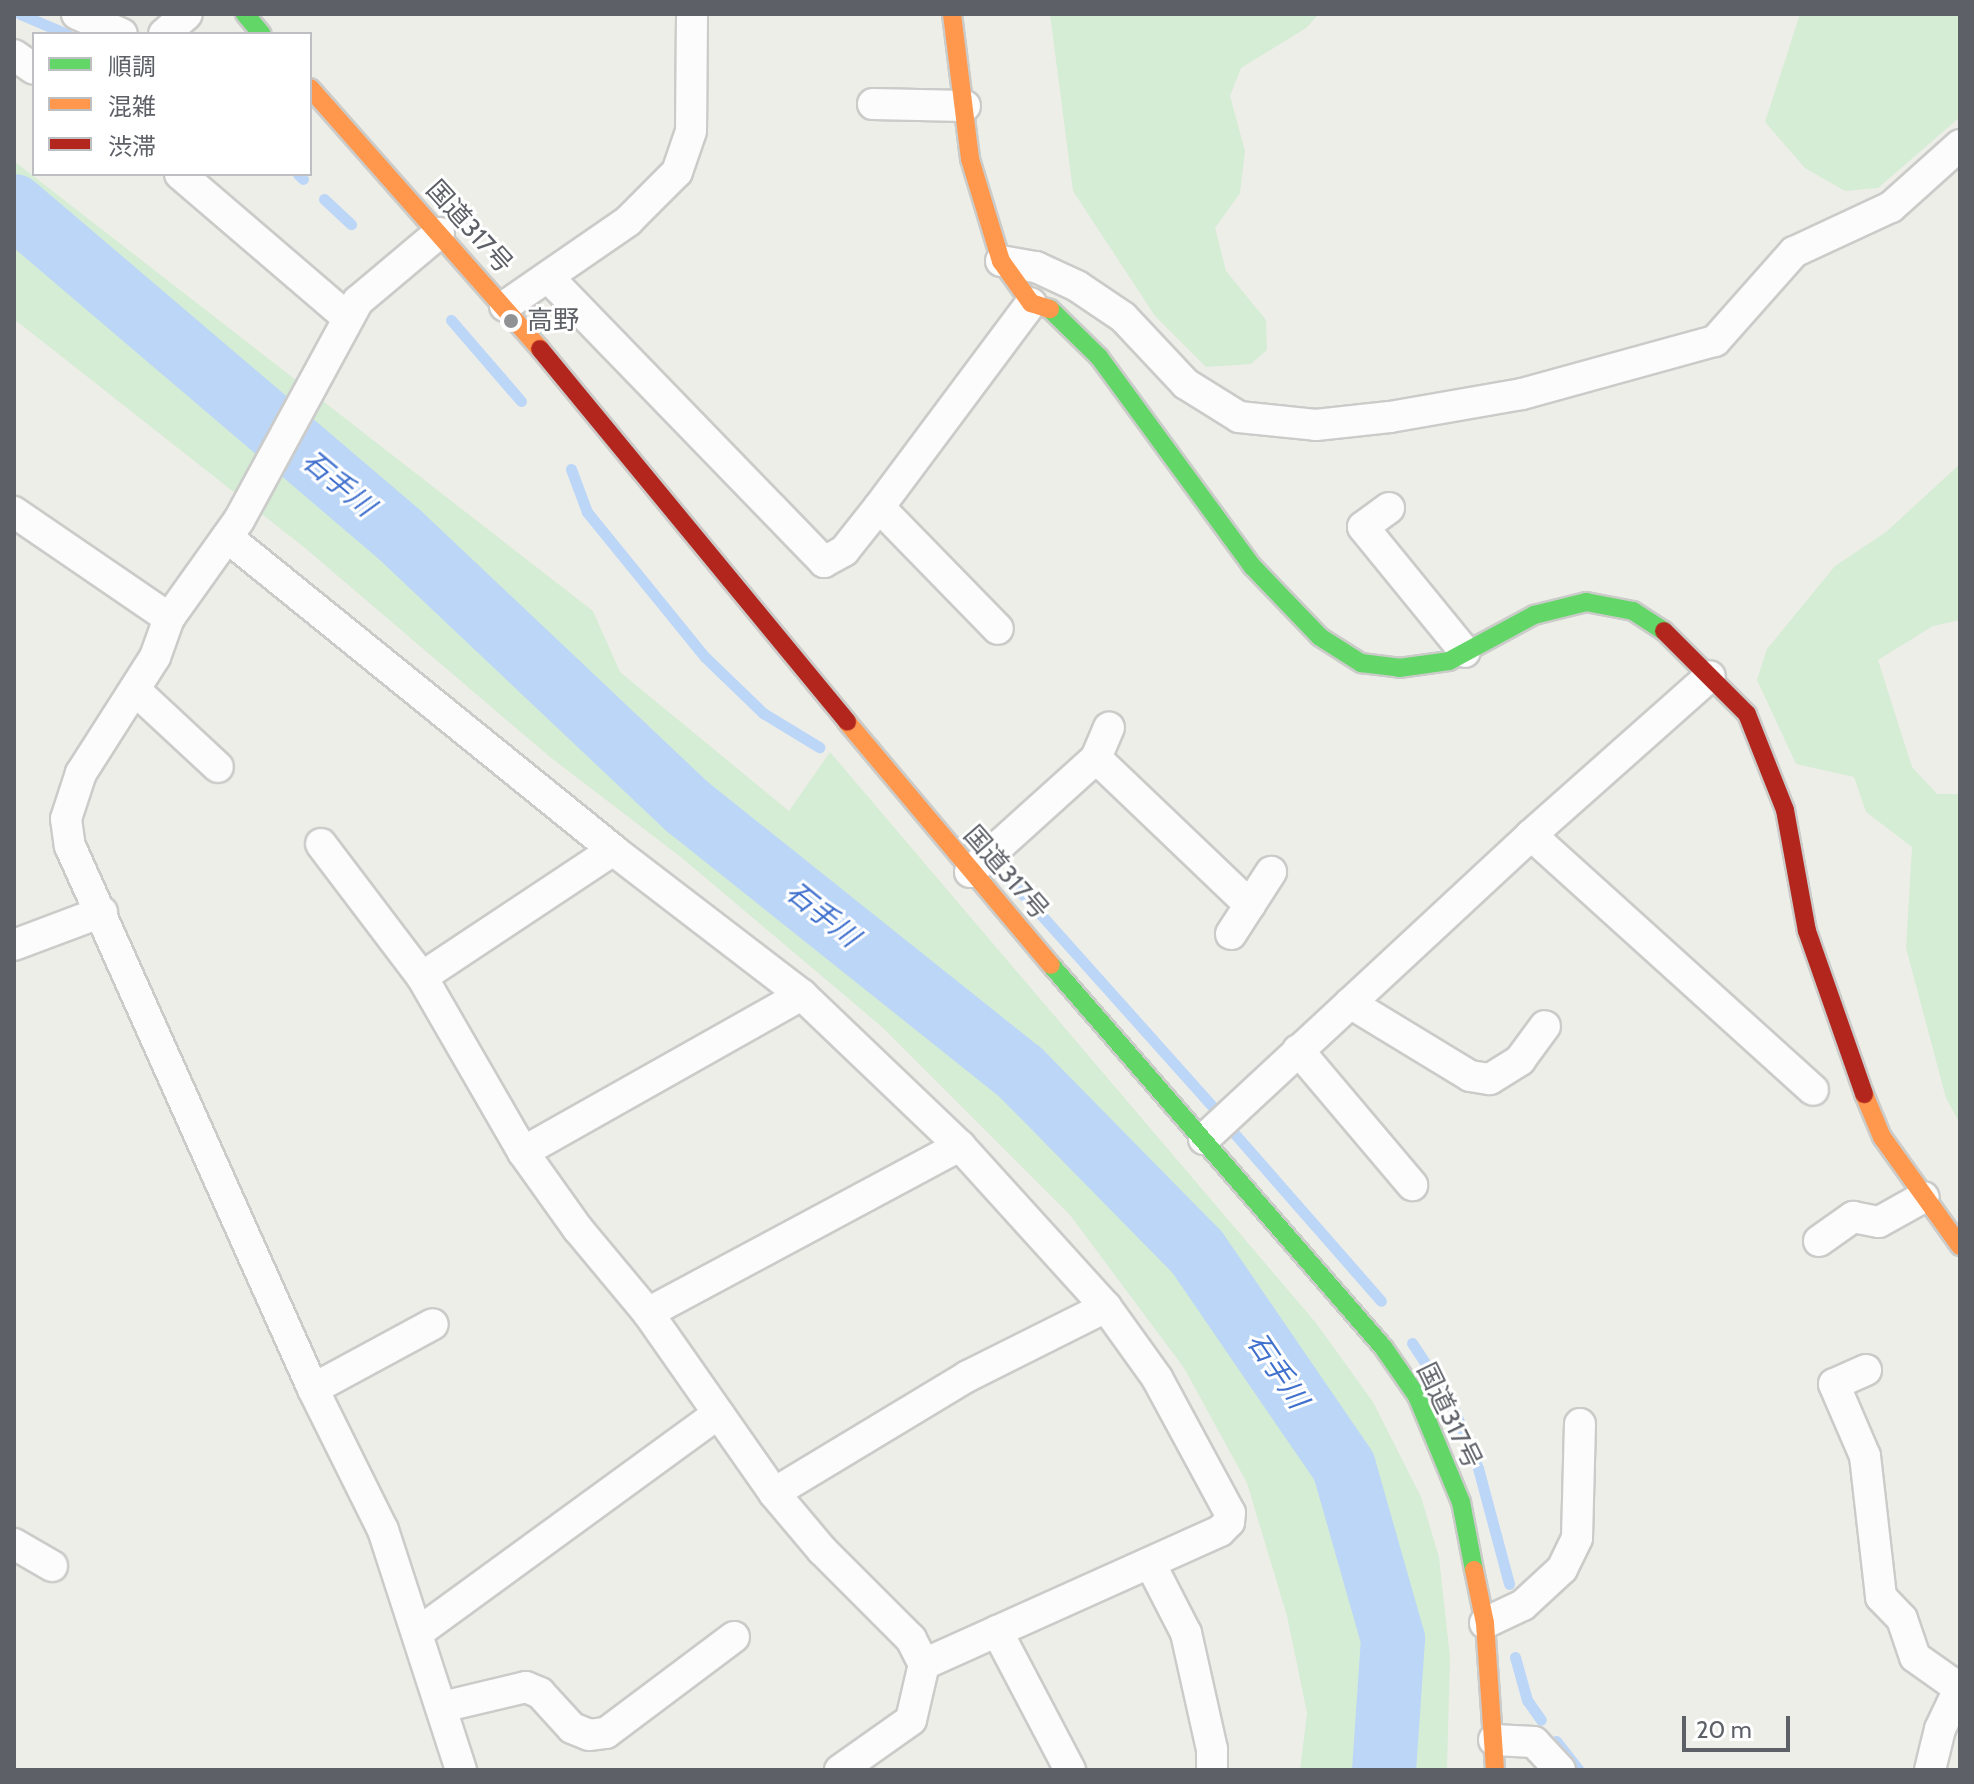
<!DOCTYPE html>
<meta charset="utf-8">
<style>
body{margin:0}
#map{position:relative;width:1974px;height:1784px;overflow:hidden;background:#eeeee8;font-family:Cabin,"Noto Sans JP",sans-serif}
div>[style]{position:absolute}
.green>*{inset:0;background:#d5ecd5}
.stream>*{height:11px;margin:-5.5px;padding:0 5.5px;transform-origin:5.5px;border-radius:5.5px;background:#bcd6f8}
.river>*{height:64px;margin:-32px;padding:0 32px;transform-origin:32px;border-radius:32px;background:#bcd6f8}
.roads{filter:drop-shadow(2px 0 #cbccca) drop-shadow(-2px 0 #cbccca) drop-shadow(0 2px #cbccca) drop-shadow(0 -2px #cbccca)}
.street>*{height:30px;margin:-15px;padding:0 15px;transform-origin:15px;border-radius:15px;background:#fcfcfc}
.fast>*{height:18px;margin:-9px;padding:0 9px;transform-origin:9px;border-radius:9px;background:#63d668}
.slow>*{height:18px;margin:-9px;padding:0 9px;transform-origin:9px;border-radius:9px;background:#ff974d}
.jam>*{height:18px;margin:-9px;padding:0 9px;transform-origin:9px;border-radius:9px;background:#b3261e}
.dots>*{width:22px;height:22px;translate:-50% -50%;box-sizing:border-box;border:4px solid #fff;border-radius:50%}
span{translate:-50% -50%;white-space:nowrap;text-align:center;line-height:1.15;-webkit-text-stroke:6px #fff;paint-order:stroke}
.street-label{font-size:26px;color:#5d6067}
.poi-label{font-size:26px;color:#5d6067}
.left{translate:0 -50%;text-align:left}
.water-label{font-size:28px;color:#3f70cd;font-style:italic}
.frame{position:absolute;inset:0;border:16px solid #5d6067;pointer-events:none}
.legend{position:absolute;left:32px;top:32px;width:280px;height:144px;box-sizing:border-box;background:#fff;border:2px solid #bebfc2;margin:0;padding:10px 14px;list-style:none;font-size:24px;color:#5d6067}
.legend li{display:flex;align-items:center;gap:16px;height:40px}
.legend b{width:40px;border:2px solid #bebfc2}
.scale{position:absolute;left:1682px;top:1716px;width:108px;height:36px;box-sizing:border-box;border:4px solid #5d6067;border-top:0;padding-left:10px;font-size:24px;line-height:28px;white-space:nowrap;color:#5d6067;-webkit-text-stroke:6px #fff;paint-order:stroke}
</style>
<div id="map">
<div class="green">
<div style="clip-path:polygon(1050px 14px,1319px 14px,1306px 28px,1241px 68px,1230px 96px,1245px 151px,1240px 193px,1215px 228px,1226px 271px,1266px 320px,1267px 350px,1251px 364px,1206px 367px,1155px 316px,1073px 191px)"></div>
<div style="clip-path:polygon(1800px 14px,1960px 14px,1960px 117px,1878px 188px,1845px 191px,1805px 168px,1765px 122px)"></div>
<div style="clip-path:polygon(14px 161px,593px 611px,620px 672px,789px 811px,830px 752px,1316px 1323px,1373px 1402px,1421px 1497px,1439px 1557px,1450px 1657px,1447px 1770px,1300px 1770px,1307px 1713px,1287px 1616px,1247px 1483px,1184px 1368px,1070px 1215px,882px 1027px,682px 858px,550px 757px,305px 548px,14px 319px)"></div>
<div style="clip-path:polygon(1960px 464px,1960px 620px,1933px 626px,1878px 660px,1912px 767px,1937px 794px,1960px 794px,1960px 1124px,1946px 1098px,1906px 948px,1912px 847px,1866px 812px,1854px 777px,1796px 764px,1757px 680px,1767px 649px,1835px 566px,1886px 532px)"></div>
</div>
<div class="stream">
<div style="left:20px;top:14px;width:51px;rotate:23.1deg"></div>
<div style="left:298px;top:174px;width:7px;rotate:45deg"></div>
<div style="left:324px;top:199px;width:37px;rotate:43deg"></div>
<div style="left:451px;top:320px;width:107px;rotate:49.2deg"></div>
<div style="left:571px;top:469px;width:46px;rotate:69.6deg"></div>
<div style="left:587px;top:512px;width:187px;rotate:50.9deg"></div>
<div style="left:705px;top:657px;width:81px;rotate:44deg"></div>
<div style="left:763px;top:713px;width:66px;rotate:31.3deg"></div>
<div style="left:1010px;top:880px;width:306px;rotate:48.2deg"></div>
<div style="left:1234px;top:1133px;width:223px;rotate:48.8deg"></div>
<div style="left:1412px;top:1343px;width:71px;rotate:56.5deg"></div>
<div style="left:1451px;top:1402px;width:71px;rotate:67.8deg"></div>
<div style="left:1478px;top:1468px;width:120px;rotate:75deg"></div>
<div style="left:1515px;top:1657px;width:45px;rotate:74.4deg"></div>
<div style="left:1527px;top:1700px;width:24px;rotate:55deg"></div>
<div style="left:1556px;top:1741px;width:37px;rotate:52deg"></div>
</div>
<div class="river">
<div style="left:14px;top:206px;width:507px;rotate:40.44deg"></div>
<div style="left:400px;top:535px;width:398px;rotate:43.4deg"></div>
<div style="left:689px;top:808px;width:422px;rotate:38.6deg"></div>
<div style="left:1019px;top:1071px;width:254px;rotate:45.5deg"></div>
<div style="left:1197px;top:1252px;width:260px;rotate:55.6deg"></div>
<div style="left:1344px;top:1467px;width:179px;rotate:74.1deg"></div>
<div style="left:1393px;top:1639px;width:131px;rotate:93.9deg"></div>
</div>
<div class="roads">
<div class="street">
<div style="left:77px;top:14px;width:49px;rotate:24deg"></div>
<div style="left:164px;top:34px;width:30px;rotate:-41deg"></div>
<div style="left:14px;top:55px;width:24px;rotate:35deg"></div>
<div style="left:873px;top:104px;width:92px;rotate:1.2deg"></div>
<div style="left:180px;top:174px;width:221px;rotate:40.6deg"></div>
<div style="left:439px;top:233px;width:106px;rotate:140deg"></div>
<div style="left:358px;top:301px;width:249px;rotate:118.5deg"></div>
<div style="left:239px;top:520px;width:120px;rotate:125.5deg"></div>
<div style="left:169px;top:618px;width:41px;rotate:109.7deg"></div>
<div style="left:155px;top:657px;width:138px;rotate:122.5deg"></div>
<div style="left:81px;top:773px;width:48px;rotate:108.1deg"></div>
<div style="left:66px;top:819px;width:27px;rotate:82deg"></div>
<div style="left:70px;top:846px;width:595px;rotate:65.89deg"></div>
<div style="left:313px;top:1389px;width:157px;rotate:63.6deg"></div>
<div style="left:383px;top:1530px;width:252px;rotate:72deg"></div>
<div style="left:1001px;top:261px;width:36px;rotate:10deg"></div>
<div style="left:1036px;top:267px;width:45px;rotate:24.9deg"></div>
<div style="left:1077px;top:286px;width:55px;rotate:34deg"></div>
<div style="left:1123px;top:317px;width:92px;rotate:46.8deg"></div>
<div style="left:1186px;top:384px;width:62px;rotate:31.9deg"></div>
<div style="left:1239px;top:417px;width:77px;rotate:5.9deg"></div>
<div style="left:1316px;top:425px;width:74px;rotate:-6.2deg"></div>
<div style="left:1390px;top:417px;width:134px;rotate:-9.9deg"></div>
<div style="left:1522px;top:394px;width:200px;rotate:-15.4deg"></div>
<div style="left:1715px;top:341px;width:119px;rotate:-48.4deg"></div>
<div style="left:1794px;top:252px;width:107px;rotate:-24.9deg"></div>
<div style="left:1891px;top:207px;width:93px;rotate:-41.9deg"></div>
<div style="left:548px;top:277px;width:397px;rotate:45.9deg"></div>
<div style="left:824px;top:562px;width:23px;rotate:-29deg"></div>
<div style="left:844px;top:551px;width:56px;rotate:-51.5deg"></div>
<div style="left:879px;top:507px;width:254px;rotate:-53.3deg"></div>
<div style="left:505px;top:306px;width:150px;rotate:-34.6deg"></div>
<div style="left:628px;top:221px;width:69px;rotate:-45deg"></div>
<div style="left:677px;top:172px;width:43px;rotate:-71.1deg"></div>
<div style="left:691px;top:131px;width:117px;rotate:-89.5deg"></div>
<div style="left:879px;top:507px;width:170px;rotate:45.7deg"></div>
<div style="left:1389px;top:508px;width:32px;rotate:144deg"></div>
<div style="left:1363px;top:527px;width:161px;rotate:50.8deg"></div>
<div style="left:14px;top:512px;width:188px;rotate:34.4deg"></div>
<div style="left:227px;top:537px;width:497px;rotate:39deg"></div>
<div style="left:613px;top:850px;width:238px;rotate:37.5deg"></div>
<div style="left:802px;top:995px;width:219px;rotate:43.7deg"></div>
<div style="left:960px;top:1146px;width:217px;rotate:47.8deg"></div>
<div style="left:1106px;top:1307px;width:87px;rotate:54.3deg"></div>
<div style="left:1157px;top:1378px;width:153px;rotate:61.6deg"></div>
<div style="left:1230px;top:1513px;width:9px;rotate:96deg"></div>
<div style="left:1229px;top:1522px;width:13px;rotate:135deg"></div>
<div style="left:1220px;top:1531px;width:325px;rotate:155.8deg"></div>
<div style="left:135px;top:690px;width:113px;rotate:42.9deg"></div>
<div style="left:1096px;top:758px;width:213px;rotate:43.7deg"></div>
<div style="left:1531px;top:835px;width:380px;rotate:42.1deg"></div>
<div style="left:321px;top:844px;width:167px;rotate:52.8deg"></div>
<div style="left:422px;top:977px;width:202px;rotate:60deg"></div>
<div style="left:523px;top:1152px;width:95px;rotate:54.5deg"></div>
<div style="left:578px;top:1229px;width:109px;rotate:50.2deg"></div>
<div style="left:648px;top:1313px;width:220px;rotate:55deg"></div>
<div style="left:774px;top:1493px;width:75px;rotate:49.9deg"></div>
<div style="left:822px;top:1550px;width:126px;rotate:45deg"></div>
<div style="left:911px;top:1639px;width:28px;rotate:63deg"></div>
<div style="left:924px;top:1664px;width:57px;rotate:103.1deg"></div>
<div style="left:911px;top:1720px;width:87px;rotate:144.8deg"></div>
<div style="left:970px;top:872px;width:170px;rotate:-42.1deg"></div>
<div style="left:1096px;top:758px;width:33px;rotate:-67deg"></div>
<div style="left:1231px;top:934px;width:74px;rotate:-57.2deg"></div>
<div style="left:14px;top:945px;width:94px;rotate:-20.6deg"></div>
<div style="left:422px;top:977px;width:229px;rotate:-33.6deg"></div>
<div style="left:1350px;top:1003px;width:140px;rotate:31.3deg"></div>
<div style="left:1470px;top:1076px;width:20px;rotate:9deg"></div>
<div style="left:1490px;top:1079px;width:36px;rotate:-32deg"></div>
<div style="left:1520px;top:1060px;width:42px;rotate:-53.7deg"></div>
<div style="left:1298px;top:1050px;width:177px;rotate:49.8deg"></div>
<div style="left:1204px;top:1139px;width:446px;rotate:-42.9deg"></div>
<div style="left:1531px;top:835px;width:239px;rotate:-41.6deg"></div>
<div style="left:523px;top:1152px;width:320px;rotate:-29.4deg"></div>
<div style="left:1819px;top:1241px;width:42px;rotate:-35.2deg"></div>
<div style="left:1853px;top:1217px;width:26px;rotate:11deg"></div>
<div style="left:1879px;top:1222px;width:51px;rotate:-29.1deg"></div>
<div style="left:648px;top:1313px;width:354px;rotate:-28.2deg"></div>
<div style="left:1866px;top:1370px;width:35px;rotate:156deg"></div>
<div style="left:1834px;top:1384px;width:78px;rotate:66.7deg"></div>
<div style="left:1865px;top:1456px;width:142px;rotate:83.5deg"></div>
<div style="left:1881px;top:1597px;width:30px;rotate:46deg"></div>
<div style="left:1902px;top:1619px;width:40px;rotate:71.1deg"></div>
<div style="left:1915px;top:1657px;width:54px;rotate:35.2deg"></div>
<div style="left:313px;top:1389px;width:136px;rotate:-28.4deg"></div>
<div style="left:774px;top:1493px;width:227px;rotate:-31.1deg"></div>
<div style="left:968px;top:1376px;width:154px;rotate:-26.6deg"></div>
<div style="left:14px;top:1544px;width:44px;rotate:30.1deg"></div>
<div style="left:1150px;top:1563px;width:79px;rotate:62.8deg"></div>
<div style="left:1186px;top:1633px;width:119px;rotate:77.4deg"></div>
<div style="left:1212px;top:1749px;width:21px;rotate:90deg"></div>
<div style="left:1485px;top:1623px;width:42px;rotate:-25.3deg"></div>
<div style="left:1523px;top:1605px;width:53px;rotate:-42.7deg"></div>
<div style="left:1562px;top:1569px;width:34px;rotate:-64deg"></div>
<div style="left:1577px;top:1538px;width:114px;rotate:-88.5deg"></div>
<div style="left:420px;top:1631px;width:369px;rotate:-36.1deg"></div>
<div style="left:997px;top:1631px;width:157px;rotate:62.3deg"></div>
<div style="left:442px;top:1707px;width:86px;rotate:-13.4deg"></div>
<div style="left:526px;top:1687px;width:15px;rotate:23deg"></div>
<div style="left:540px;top:1693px;width:47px;rotate:47.6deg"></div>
<div style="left:572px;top:1728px;width:18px;rotate:22deg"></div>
<div style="left:589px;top:1735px;width:17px;rotate:-7deg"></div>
<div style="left:606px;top:1733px;width:160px;rotate:-36.9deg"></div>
<div style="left:1494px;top:1740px;width:40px;rotate:2.9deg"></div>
<div style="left:1534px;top:1742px;width:38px;rotate:47deg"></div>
<div style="left:1930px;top:1770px;width:42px;rotate:-76.3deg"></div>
<div style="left:1940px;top:1729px;width:47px;rotate:-64.5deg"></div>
</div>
<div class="fast">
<div style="left:245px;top:14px;width:26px;rotate:50deg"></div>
<div style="left:1050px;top:309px;width:69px;rotate:44.4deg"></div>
<div style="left:1099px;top:357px;width:259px;rotate:53.8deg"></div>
<div style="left:1252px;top:566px;width:98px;rotate:46.2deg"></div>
<div style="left:1320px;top:637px;width:49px;rotate:32.4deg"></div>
<div style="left:1361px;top:663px;width:38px;rotate:7deg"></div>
<div style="left:1399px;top:668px;width:50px;rotate:-8deg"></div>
<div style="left:1449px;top:661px;width:97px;rotate:-28.4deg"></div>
<div style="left:1534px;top:615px;width:54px;rotate:-14deg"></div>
<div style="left:1586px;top:602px;width:48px;rotate:10.8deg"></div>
<div style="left:1633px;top:611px;width:37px;rotate:33deg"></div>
<div style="left:1051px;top:965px;width:506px;rotate:49.01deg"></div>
<div style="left:1383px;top:1347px;width:60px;rotate:55.2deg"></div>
<div style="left:1417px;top:1396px;width:115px;rotate:67.5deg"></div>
<div style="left:1461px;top:1502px;width:69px;rotate:79.2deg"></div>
</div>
<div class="slow">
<div style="left:952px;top:14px;width:146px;rotate:82.9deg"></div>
<div style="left:970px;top:159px;width:107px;rotate:73.1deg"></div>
<div style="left:1001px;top:261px;width:52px;rotate:54.5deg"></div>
<div style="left:1031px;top:303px;width:20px;rotate:18deg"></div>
<div style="left:310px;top:88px;width:348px;rotate:48.6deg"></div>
<div style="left:847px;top:722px;width:317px;rotate:50deg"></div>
<div style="left:1864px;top:1094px;width:47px;rotate:67.3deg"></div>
<div style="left:1882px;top:1137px;width:134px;rotate:54.4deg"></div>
<div style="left:1474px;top:1570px;width:54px;rotate:78.3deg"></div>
<div style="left:1485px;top:1623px;width:147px;rotate:86.1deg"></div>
</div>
<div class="jam">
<div style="left:540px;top:349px;width:483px;rotate:50.5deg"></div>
<div style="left:1664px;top:631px;width:117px;rotate:45deg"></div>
<div style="left:1747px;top:714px;width:103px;rotate:68.4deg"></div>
<div style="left:1785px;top:810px;width:123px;rotate:79.7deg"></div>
<div style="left:1807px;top:931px;width:173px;rotate:70.7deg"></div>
</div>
</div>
<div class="dots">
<div style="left:511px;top:321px;background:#909294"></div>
</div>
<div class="street-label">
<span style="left:469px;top:227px;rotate:48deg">国道317号</span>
<span style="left:1006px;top:873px;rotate:49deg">国道317号</span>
<span style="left:1449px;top:1416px;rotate:64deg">国道317号</span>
</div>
<div class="poi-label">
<span class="left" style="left:527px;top:321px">高野</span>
</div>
<div class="water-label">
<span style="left:339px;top:483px;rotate:40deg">石手川</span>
<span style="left:823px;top:914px;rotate:39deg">石手川</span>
<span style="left:1278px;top:1370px;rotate:56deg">石手川</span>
</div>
<div class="frame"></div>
<ul class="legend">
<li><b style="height:10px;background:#63d668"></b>順調</li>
<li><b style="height:10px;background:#ff974d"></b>混雑</li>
<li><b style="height:10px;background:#b3261e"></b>渋滞</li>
</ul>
<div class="scale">20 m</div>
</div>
